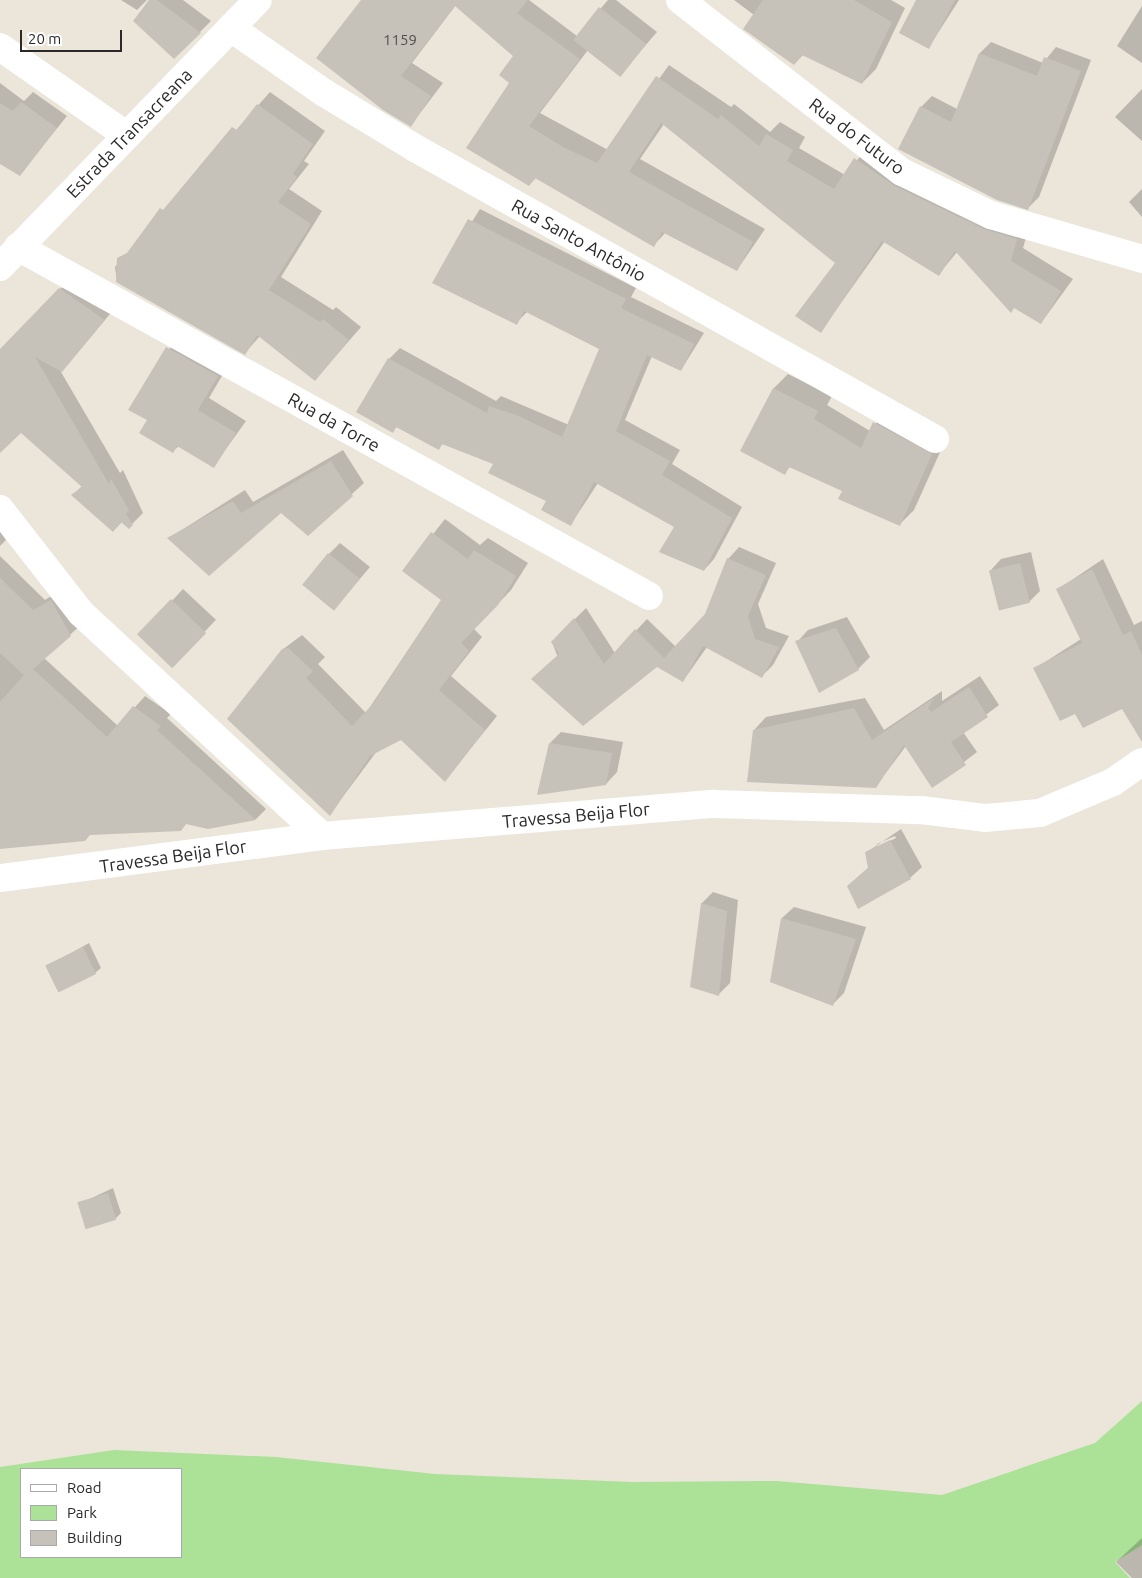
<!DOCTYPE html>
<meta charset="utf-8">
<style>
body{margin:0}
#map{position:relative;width:1142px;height:1578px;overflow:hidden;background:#ebe5da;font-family:Ubuntu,sans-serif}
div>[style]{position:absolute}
.green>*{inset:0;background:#ace198}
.shadow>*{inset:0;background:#0003;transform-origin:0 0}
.building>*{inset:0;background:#c6c2ba;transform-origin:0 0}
.minor>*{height:28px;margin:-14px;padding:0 14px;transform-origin:14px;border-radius:14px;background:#fff}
span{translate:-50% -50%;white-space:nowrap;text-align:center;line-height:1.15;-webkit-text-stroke:5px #fff;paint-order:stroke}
.number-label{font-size:15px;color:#504f4d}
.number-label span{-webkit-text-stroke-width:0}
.street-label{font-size:18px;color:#292929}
.legend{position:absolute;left:20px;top:1468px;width:162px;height:90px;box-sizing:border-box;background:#fff;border:1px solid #a9a9a9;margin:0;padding:6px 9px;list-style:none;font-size:15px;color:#292929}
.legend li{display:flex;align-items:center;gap:10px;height:25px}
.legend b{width:25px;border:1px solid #a9a9a9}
.scale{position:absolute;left:20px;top:30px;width:102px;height:22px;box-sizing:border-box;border:2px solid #292929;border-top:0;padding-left:6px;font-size:15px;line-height:18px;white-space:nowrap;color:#292929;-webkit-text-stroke:4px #fff;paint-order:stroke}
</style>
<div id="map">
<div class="green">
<div style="clip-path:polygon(evenodd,1142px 1401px,1142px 1545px,1115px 1562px,1130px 1578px,0 1578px,0 1467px,114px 1450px,276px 1457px,435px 1474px,632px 1482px,777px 1481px,942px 1495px,1095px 1443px,1142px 1401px,21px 1469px,181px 1469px,181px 1557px,21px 1557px,21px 1469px)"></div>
</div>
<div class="shadow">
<div style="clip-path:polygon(121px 0,147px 0,137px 10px)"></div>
<div style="clip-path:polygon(150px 0,183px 0,211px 21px,174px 58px)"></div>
<div style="clip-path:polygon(362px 0,529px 0,577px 36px,608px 0,616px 0,657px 32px,620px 75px,588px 50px,540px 113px,608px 150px,669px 65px,731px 107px,734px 104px,770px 132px,780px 122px,805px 137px,799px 148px,845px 175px,868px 147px,1029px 227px,1023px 248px,1073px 279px,1041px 323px,957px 252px,939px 274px,885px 241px,821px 331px,836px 263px,664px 124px,640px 159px,765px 229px,737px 270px,666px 232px,654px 245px,537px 177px,529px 185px,510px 83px,515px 56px,456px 5px,412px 63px,443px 83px,411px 125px)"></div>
<div style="clip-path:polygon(734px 0,891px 0,905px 8px,876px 69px,862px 83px,804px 54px,794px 64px,754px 15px)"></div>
<div style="clip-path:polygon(918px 0,959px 0,929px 47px)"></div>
<div style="clip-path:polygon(1142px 6px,1142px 63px,1117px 46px)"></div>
<div style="clip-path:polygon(991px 42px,1043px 63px,1056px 47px,1091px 60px,1039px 197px,1028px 208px,921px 107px,932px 96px,957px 109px,980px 53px)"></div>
<div style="clip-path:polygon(0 83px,24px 101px,33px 92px,67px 116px,20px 174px,0 162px)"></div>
<div style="clip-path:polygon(1142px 89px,1142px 141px,1115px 117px)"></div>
<div style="clip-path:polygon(270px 92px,325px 131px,304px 161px,309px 164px,289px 189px,322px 211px,281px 277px,333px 310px,336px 307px,361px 327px,315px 380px,260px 336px,245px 353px,117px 281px,115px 267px)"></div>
<div style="clip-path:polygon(1142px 189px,1142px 217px,1129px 202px)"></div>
<div style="clip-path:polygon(480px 209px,636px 288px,631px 297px,704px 333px,681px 370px,652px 356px,625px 420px,680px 450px,672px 464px,742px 507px,714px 559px,704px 570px,676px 526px,598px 483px,571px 524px,547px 501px,495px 463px,444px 443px,438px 448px,398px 426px,392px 431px,389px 359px,400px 348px,496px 401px,501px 396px,569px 425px,600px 348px,528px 311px,516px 323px,433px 283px)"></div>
<div style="clip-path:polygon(71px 278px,115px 308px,61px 372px,120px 473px,123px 470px,143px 513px,132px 524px,122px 522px,113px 531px,73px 495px,82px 486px,21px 431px,0 451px,0 350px)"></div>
<div style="clip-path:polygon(178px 336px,229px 364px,209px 398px,246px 421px,213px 467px,179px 446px,173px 451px,148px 419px,130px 409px)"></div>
<div style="clip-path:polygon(788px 374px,832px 396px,827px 405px,870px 431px,888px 408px,946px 439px,914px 510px,899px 525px,844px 490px,791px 466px,784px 473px,742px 451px,774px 388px)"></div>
<div style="clip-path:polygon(343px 450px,364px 483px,308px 534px,281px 511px,169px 538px,245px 490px,253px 502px)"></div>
<div style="clip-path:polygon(445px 519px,480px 545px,488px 538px,528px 563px,511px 590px,474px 629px,482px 637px,451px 676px,497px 716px,445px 780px,401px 738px,377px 751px,330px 814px,282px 650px,302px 635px,325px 657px,318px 664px,366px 713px,442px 599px,404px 571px)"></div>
<div style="clip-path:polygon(0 531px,6px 540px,0 546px)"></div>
<div style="clip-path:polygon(340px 543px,370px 567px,335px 608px,329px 554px)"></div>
<div style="clip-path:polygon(739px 547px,776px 563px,758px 604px,766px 628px,789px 636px,773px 665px,762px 676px,707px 647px,683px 681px,657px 666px,583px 724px,552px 642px,586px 608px,615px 653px,647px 619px,676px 647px,706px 615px,728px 559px)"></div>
<div style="clip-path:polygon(1031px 552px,1040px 591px,1029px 602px,990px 571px,1001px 559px)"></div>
<div style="clip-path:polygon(0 556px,45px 600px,62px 589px,82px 624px,44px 658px,118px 726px,145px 696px,171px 714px,167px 718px,266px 809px,256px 819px,208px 827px,187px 823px,180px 830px,0 831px)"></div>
<div style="clip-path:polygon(1103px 559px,1134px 625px,1142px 621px,1142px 732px,1123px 707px,1075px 712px,1034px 669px,1081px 639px,1057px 590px)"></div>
<div style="left:183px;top:589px;width:45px;height:63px;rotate:43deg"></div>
<div style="clip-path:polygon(847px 617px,870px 657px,858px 669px,797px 642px,808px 630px)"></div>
<div style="clip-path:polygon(980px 676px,999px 705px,963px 732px,977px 752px,933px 786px,906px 746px,876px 786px,748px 780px,755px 729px,766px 717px,865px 698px,884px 730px,942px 691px,942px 701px)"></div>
<div style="clip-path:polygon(561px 732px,623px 742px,617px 772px,606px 784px,550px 743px)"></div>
<div style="clip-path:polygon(evenodd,901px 829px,922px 867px,910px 878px,848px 886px,869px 867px,867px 852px,901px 829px,895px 836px,896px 838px,877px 847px,877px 844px,895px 836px)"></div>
<div style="clip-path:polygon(713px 892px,738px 900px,730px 983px,719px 994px,691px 986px,702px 903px)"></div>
<div style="clip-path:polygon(794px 907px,866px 927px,844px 993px,832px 1005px,782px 918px)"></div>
<div style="clip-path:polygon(89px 943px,101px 968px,95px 973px,46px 967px)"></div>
<div style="clip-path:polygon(113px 1188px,121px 1213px,115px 1219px,79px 1204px)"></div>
<div style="clip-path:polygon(1142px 1538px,1142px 1578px,1132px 1578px,1116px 1562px)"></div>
</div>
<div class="building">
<div style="clip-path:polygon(149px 0,157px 0,201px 33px,174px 59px,133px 21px)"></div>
<div style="clip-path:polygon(361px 0,528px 0,517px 13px,580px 59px,529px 126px,563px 147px,597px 163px,656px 76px,718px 119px,721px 115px,759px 146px,766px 134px,793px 150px,787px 161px,834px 189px,854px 158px,895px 186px,984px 229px,1017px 239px,1011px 261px,1061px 291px,1041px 324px,1014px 308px,1011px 313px,955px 251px,939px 276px,882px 241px,821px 333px,795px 316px,835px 263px,661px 123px,629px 172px,753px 242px,737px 271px,662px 232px,654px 247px,535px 178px,529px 186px,466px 148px,509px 83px,499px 75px,513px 56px,455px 6px,401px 76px,431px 96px,411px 127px,383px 110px,316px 58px)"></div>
<div style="clip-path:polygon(763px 0,854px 0,892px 22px,862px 84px,802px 55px,794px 65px,743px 29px)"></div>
<div style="clip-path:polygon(916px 0,955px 0,929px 49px,899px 33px)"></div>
<div style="left:599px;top:7px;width:60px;height:42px;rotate:38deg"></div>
<div style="clip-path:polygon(979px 53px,1037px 76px,1044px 57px,1081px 71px,1028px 210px,997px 200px,898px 149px,920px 106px,951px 122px)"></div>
<div style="clip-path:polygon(21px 102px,57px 128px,20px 176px,0 164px,0 103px,13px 111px)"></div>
<div style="clip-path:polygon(257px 104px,313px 144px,293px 174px,297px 177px,278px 202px,311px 224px,269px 290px,320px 322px,323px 319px,349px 340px,315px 381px,257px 335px,245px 355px,116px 282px,117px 258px,127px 253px,160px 208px,163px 210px,232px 127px,237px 130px)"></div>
<div style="clip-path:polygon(468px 219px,626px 299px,621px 308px,694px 344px,681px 371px,647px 355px,616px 431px,670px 461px,662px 475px,732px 518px,704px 571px,659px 552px,674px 527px,594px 482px,571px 526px,541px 510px,546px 501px,488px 473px,493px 464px,442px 444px,439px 450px,396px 427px,393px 433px,356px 412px,388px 358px,487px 413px,489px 406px,519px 416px,562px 437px,599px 349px,524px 311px,517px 325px,432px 283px)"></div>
<div style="clip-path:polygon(59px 288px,105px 320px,62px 372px,35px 357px,109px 484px,111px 479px,129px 510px,126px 514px,133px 525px,129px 529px,121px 522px,113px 532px,71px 495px,82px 487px,21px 433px,0 453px,0 349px)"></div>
<div style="clip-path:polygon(166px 347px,218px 376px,198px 410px,236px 433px,214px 468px,177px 446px,173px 453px,139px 433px,147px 420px,128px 410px)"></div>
<div style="clip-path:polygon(773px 388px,818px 411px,814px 419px,861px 448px,873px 422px,932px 454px,900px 526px,838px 499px,842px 491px,789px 467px,785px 475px,740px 451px)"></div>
<div style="clip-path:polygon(331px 461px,353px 496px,308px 536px,281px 513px,209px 576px,167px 538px,233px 501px,241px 513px)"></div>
<div style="clip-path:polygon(431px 532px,468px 559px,474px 550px,516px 576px,498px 605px,461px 643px,469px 651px,439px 690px,485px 730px,445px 782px,401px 740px,370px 756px,330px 816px,227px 719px,282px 649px,288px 648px,313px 671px,306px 678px,352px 726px,373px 704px,441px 600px,402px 571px)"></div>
<div style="left:328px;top:553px;width:41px;height:41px;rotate:39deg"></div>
<div style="clip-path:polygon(727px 558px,766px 575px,748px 616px,755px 639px,779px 647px,762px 678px,703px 646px,683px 682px,657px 667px,583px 726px,531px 679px,559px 654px,551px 642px,574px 618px,604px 664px,635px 629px,664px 658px,705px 614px)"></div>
<div style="left:1020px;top:563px;width:41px;height:32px;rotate:76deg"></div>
<div style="clip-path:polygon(1092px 569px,1123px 635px,1131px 631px,1142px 655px,1142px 742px,1122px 709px,1083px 728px,1075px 714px,1060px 721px,1033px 668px,1082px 643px,1056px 589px)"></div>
<div style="clip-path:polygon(0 578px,33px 610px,51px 600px,71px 636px,33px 669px,107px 737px,133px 706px,161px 726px,157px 730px,256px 820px,208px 829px,186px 824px,181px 831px,90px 835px,85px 841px,0 849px,0 702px,24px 675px,0 653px)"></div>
<div style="left:171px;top:599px;width:49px;height:49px;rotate:44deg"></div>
<div style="clip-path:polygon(836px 628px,859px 670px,819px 693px,795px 641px)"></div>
<div style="clip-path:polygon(969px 687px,988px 717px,951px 742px,966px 765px,932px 788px,904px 745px,876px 788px,747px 782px,753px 730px,854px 708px,872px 740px,934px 698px,928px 708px,931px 712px)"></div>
<div style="clip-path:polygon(549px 743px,612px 753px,606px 785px,537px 795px)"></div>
<div style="clip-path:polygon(890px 840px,911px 879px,858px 909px,847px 886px,868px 868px,865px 852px)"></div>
<div style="clip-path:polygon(701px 903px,727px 911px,719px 996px,690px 987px)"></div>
<div style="clip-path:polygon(781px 918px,856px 939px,833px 1006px,770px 982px)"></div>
<div style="left:83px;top:947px;width:30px;height:42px;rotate:64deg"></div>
<div style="left:108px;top:1193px;width:28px;height:32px;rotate:73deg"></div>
</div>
<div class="minor">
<div style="left:680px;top:0;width:281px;rotate:37.8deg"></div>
<div style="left:902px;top:172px;width:99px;rotate:25.8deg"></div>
<div style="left:991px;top:215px;width:157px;rotate:16.2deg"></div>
<div style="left:231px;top:28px;width:112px;rotate:34.8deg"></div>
<div style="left:323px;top:92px;width:108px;rotate:31.3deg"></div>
<div style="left:415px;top:148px;width:596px;rotate:29.23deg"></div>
<div style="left:0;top:47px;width:154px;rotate:34.9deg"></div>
<div style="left:18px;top:247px;width:721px;rotate:28.95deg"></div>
<div style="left:0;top:267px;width:371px;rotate:-46deg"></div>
<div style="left:0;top:509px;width:132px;rotate:52.1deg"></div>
<div style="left:81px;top:613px;width:328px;rotate:42.8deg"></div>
<div style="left:0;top:878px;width:325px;rotate:-7.4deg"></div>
<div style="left:322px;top:836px;width:393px;rotate:-4.7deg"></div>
<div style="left:714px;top:804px;width:207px;rotate:1.7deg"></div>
<div style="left:921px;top:810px;width:64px;rotate:7.1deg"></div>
<div style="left:985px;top:818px;width:55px;rotate:-5.2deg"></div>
<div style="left:1040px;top:813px;width:79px;rotate:-23deg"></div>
<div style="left:1113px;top:782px;width:35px;rotate:-35deg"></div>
</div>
<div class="number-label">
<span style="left:400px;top:40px">1159</span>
</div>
<div class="street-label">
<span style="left:129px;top:133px;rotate:-46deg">Estrada Transacreana</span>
<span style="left:857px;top:136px;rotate:37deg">Rua do Futuro</span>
<span style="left:579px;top:240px;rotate:29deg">Rua Santo Antônio</span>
<span style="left:334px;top:422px;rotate:29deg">Rua da Torre</span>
<span style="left:576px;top:815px;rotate:-5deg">Travessa Beija Flor</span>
<span style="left:173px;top:856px;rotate:-8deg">Travessa Beija Flor</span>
</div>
<ul class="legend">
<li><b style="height:6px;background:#fff"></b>Road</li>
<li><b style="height:14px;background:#ace198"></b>Park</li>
<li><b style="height:14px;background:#c6c2ba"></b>Building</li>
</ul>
<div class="scale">20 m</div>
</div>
